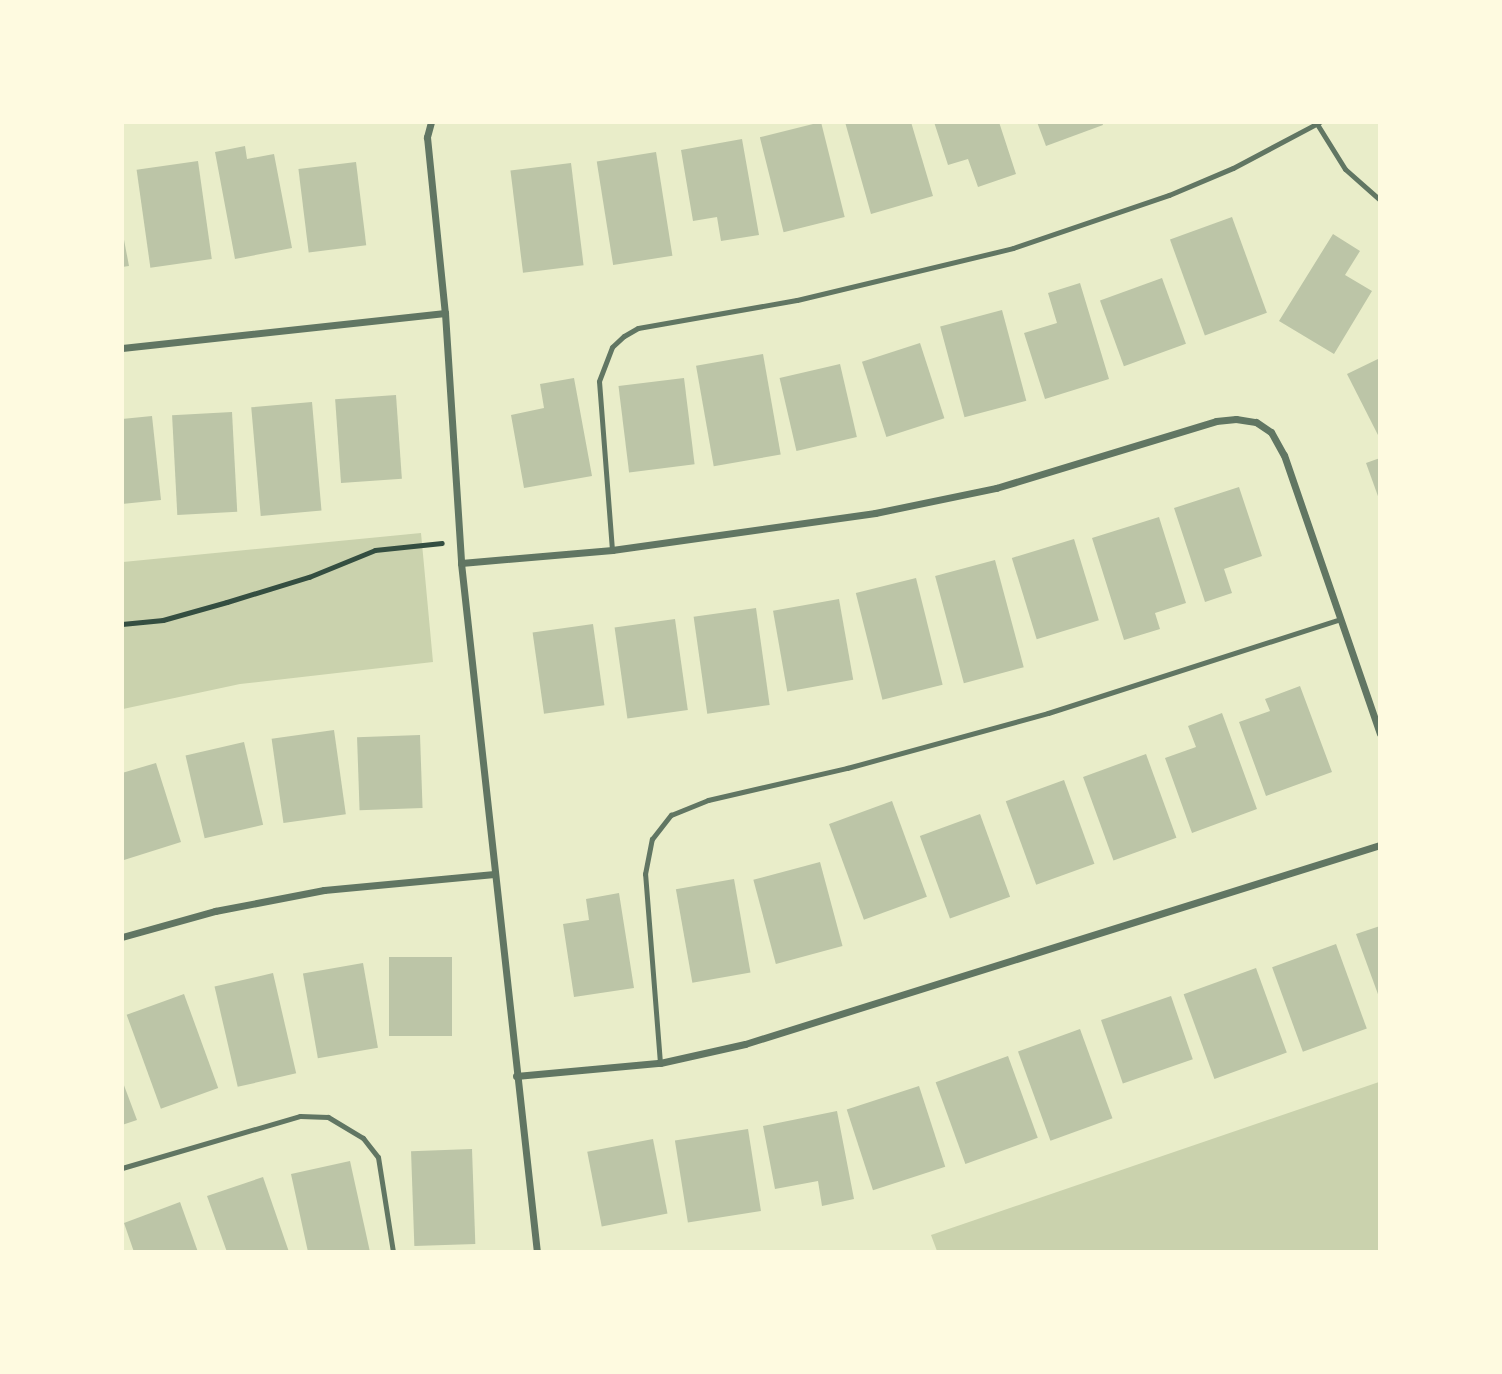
<!DOCTYPE html>
<style>
body{margin:0}
#map{position:relative;width:1502px;height:1374px;overflow:hidden;background:#e9edc9;font-family:Inter,sans-serif}
div>[style]{position:absolute}
.green>*{inset:0;background:#cad2ad}
.building>*{inset:0;background:#bcc5a7;transform-origin:0 0}
.path>*{height:4.5px;margin:-2.25px;padding:0 2.25px;transform-origin:2.25px;border-radius:2.25px;background:#344e41}
.service>*{height:5px;margin:-2.5px;padding:0 2.5px;transform-origin:2.5px;border-radius:2.5px;background:#617663}
.minor>*{height:7px;margin:-3.5px;padding:0 3.5px;transform-origin:3.5px;border-radius:3.5px;background:#617663}
span{translate:-50% -50%;white-space:nowrap;text-align:center;line-height:1.15;-webkit-text-stroke:6px #fefae0;paint-order:stroke}
.frame{position:absolute;inset:0;border:124px solid #fefae0;pointer-events:none}
</style>
<div id="map">
<div class="green">
<div style="clip-path:polygon(421px 533px,433px 662px,240px 684px,123px 709px,123px 562px)"></div>
<div style="clip-path:polygon(1379px 1082px,1379px 1251px,937px 1251px,931px 1235px)"></div>
</div>
<div class="building">
<div style="left:821px;top:122px;width:98px;height:63px;rotate:76deg"></div>
<div style="clip-path:polygon(845px 122px,911px 122px,933px 196px,871px 214px)"></div>
<div style="clip-path:polygon(934px 122px,999px 122px,1016px 174px,978px 187px,968px 159px,948px 165px)"></div>
<div style="clip-path:polygon(1037px 122px,1102px 122px,1103px 125px,1046px 146px)"></div>
<div style="clip-path:polygon(742px 139px,759px 235px,721px 241px,717px 217px,693px 221px,681px 150px)"></div>
<div style="clip-path:polygon(245px 146px,247px 159px,274px 154px,292px 248px,235px 259px,215px 152px)"></div>
<div style="left:656px;top:152px;width:105px;height:60px;rotate:81deg"></div>
<div style="left:198px;top:161px;width:99px;height:62px;rotate:82deg"></div>
<div style="left:356px;top:162px;width:84px;height:58px;rotate:83deg"></div>
<div style="left:571px;top:163px;width:103px;height:61px;rotate:83deg"></div>
<div style="left:1232px;top:217px;width:102px;height:66px;rotate:70deg"></div>
<div style="clip-path:polygon(122px 229px,129px 266px,122px 267px)"></div>
<div style="clip-path:polygon(1333px 234px,1360px 251px,1345px 275px,1372px 291px,1334px 354px,1279px 321px)"></div>
<div style="left:1162px;top:278px;width:70px;height:66px;rotate:70deg"></div>
<div style="clip-path:polygon(1080px 283px,1109px 379px,1045px 399px,1024px 333px,1057px 323px,1048px 293px)"></div>
<div style="left:1002px;top:310px;width:94px;height:64px;rotate:75deg"></div>
<div style="left:920px;top:343px;width:79px;height:61px;rotate:72deg"></div>
<div style="left:763px;top:354px;width:102px;height:68px;rotate:80deg"></div>
<div style="clip-path:polygon(1380px 358px,1380px 439px,1347px 374px)"></div>
<div style="left:840px;top:364px;width:75px;height:62px;rotate:77deg"></div>
<div style="clip-path:polygon(574px 378px,592px 476px,524px 488px,511px 415px,544px 408px,540px 384px)"></div>
<div style="left:684px;top:378px;width:87px;height:66px;rotate:83deg"></div>
<div style="left:396px;top:395px;width:84px;height:61px;rotate:86deg"></div>
<div style="left:312px;top:402px;width:109px;height:61px;rotate:85deg"></div>
<div style="left:232px;top:412px;width:100px;height:60px;rotate:87deg"></div>
<div style="clip-path:polygon(152px 416px,161px 500px,122px 504px,122px 419px)"></div>
<div style="clip-path:polygon(1380px 458px,1380px 499px,1379px 499px,1366px 463px)"></div>
<div style="clip-path:polygon(1239px 487px,1262px 556px,1224px 569px,1232px 593px,1205px 602px,1174px 508px)"></div>
<div style="clip-path:polygon(1159px 517px,1186px 603px,1155px 613px,1160px 629px,1124px 640px,1092px 538px)"></div>
<div style="left:1074px;top:539px;width:85px;height:65px;rotate:73deg"></div>
<div style="left:995px;top:560px;width:111px;height:62px;rotate:75deg"></div>
<div style="left:916px;top:578px;width:110px;height:62px;rotate:76deg"></div>
<div style="left:839px;top:599px;width:82px;height:67px;rotate:80deg"></div>
<div style="left:756px;top:608px;width:98px;height:63px;rotate:82deg"></div>
<div style="left:675px;top:619px;width:92px;height:61px;rotate:82deg"></div>
<div style="left:593px;top:624px;width:82px;height:61px;rotate:82deg"></div>
<div style="clip-path:polygon(1300px 686px,1332px 772px,1266px 796px,1239px 722px,1270px 711px,1265px 699px)"></div>
<div style="clip-path:polygon(1222px 713px,1257px 809px,1192px 833px,1165px 758px,1196px 747px,1188px 726px)"></div>
<div style="left:334px;top:730px;width:85px;height:63px;rotate:82deg"></div>
<div style="left:420px;top:735px;width:73px;height:63px;rotate:88deg"></div>
<div style="left:244px;top:742px;width:85px;height:60px;rotate:77deg"></div>
<div style="left:1146px;top:754px;width:89px;height:67px;rotate:70deg"></div>
<div style="clip-path:polygon(156px 763px,181px 842px,124px 860px,122px 773px)"></div>
<div style="left:1064px;top:780px;width:89px;height:62px;rotate:70deg"></div>
<div style="left:892px;top:801px;width:102px;height:67px;rotate:70deg"></div>
<div style="left:980px;top:814px;width:88px;height:64px;rotate:70deg"></div>
<div style="left:820px;top:862px;width:87px;height:69px;rotate:75deg"></div>
<div style="left:734px;top:879px;width:95px;height:59px;rotate:80deg"></div>
<div style="clip-path:polygon(619px 893px,634px 988px,574px 997px,563px 924px,589px 920px,586px 899px)"></div>
<div style="clip-path:polygon(1380px 926px,1380px 997px,1379px 997px,1356px 934px)"></div>
<div style="left:1336px;top:944px;width:90px;height:68px;rotate:70deg"></div>
<div style="left:452px;top:957px;width:79px;height:63px;rotate:90deg"></div>
<div style="left:363px;top:963px;width:86px;height:61px;rotate:80deg"></div>
<div style="left:1256px;top:968px;width:90px;height:77px;rotate:70deg"></div>
<div style="left:273px;top:973px;width:103px;height:60px;rotate:77deg"></div>
<div style="left:184px;top:994px;width:100px;height:61px;rotate:70deg"></div>
<div style="left:1171px;top:996px;width:67px;height:74px;rotate:71deg"></div>
<div style="left:1080px;top:1029px;width:95px;height:66px;rotate:70deg"></div>
<div style="left:1008px;top:1056px;width:87px;height:77px;rotate:70deg"></div>
<div style="clip-path:polygon(122px 1080px,137px 1120px,122px 1125px)"></div>
<div style="left:919px;top:1086px;width:85px;height:76px;rotate:72deg"></div>
<div style="clip-path:polygon(837px 1111px,854px 1199px,822px 1206px,818px 1181px,775px 1189px,763px 1126px)"></div>
<div style="left:748px;top:1129px;width:83px;height:74px;rotate:81deg"></div>
<div style="left:653px;top:1139px;width:76px;height:67px;rotate:79deg"></div>
<div style="left:472px;top:1149px;width:95px;height:61px;rotate:88deg"></div>
<div style="clip-path:polygon(350px 1161px,370px 1252px,308px 1252px,291px 1174px)"></div>
<div style="clip-path:polygon(263px 1177px,289px 1252px,227px 1252px,207px 1196px)"></div>
<div style="clip-path:polygon(180px 1202px,198px 1252px,134px 1252px,124px 1223px)"></div>
</div>
<div class="path">
<div style="left:122px;top:624px;width:41px;rotate:-5.6deg"></div>
<div style="left:163px;top:620px;width:66px;rotate:-15.7deg"></div>
<div style="left:227px;top:602px;width:86px;rotate:-17deg"></div>
<div style="left:309px;top:577px;width:71px;rotate:-22.2deg"></div>
<div style="left:375px;top:550px;width:67px;rotate:-6deg"></div>
</div>
<div class="service">
<div style="left:1317px;top:124px;width:53px;rotate:58.1deg"></div>
<div style="left:1345px;top:169px;width:47px;rotate:41.5deg"></div>
<div style="left:612px;top:550px;width:169px;rotate:-94.4deg"></div>
<div style="left:599px;top:381px;width:36px;rotate:-69deg"></div>
<div style="left:612px;top:347px;width:16px;rotate:-43deg"></div>
<div style="left:624px;top:336px;width:16px;rotate:-30deg"></div>
<div style="left:638px;top:328px;width:161px;rotate:-10deg"></div>
<div style="left:797px;top:300px;width:222px;rotate:-13.5deg"></div>
<div style="left:1013px;top:248px;width:165px;rotate:-18.8deg"></div>
<div style="left:1169px;top:195px;width:69px;rotate:-22.9deg"></div>
<div style="left:1233px;top:168px;width:98px;rotate:-27.9deg"></div>
<div style="left:660px;top:1063px;width:190px;rotate:-94.5deg"></div>
<div style="left:645px;top:874px;width:36px;rotate:-79deg"></div>
<div style="left:652px;top:839px;width:31px;rotate:-52deg"></div>
<div style="left:671px;top:815px;width:40px;rotate:-22deg"></div>
<div style="left:708px;top:800px;width:143px;rotate:-13deg"></div>
<div style="left:847px;top:768px;width:208px;rotate:-15.3deg"></div>
<div style="left:1048px;top:713px;width:307px;rotate:-17.8deg"></div>
<div style="left:122px;top:1168px;width:185px;rotate:-16.3deg"></div>
<div style="left:300px;top:1116px;width:28px;rotate:2deg"></div>
<div style="left:328px;top:1117px;width:41px;rotate:31deg"></div>
<div style="left:363px;top:1138px;width:24px;rotate:52deg"></div>
<div style="left:378px;top:1157px;width:96px;rotate:81deg"></div>
</div>
<div class="minor">
<div style="left:431px;top:122px;width:16px;rotate:105deg"></div>
<div style="left:427px;top:137px;width:177px;rotate:84.2deg"></div>
<div style="left:445px;top:313px;width:251px;rotate:86.3deg"></div>
<div style="left:461px;top:563px;width:693px;rotate:83.71deg"></div>
<div style="left:122px;top:348px;width:325px;rotate:-6.2deg"></div>
<div style="left:461px;top:563px;width:152px;rotate:-4.9deg"></div>
<div style="left:612px;top:550px;width:266px;rotate:-8deg"></div>
<div style="left:875px;top:513px;width:124px;rotate:-11.7deg"></div>
<div style="left:996px;top:488px;width:230px;rotate:-16.9deg"></div>
<div style="left:1216px;top:421px;width:20px;rotate:-6deg"></div>
<div style="left:1236px;top:419px;width:20px;rotate:9deg"></div>
<div style="left:1256px;top:422px;width:18px;rotate:34deg"></div>
<div style="left:1271px;top:432px;width:26px;rotate:61deg"></div>
<div style="left:1284px;top:455px;width:295px;rotate:71deg"></div>
<div style="left:122px;top:937px;width:97px;rotate:-15.6deg"></div>
<div style="left:215px;top:911px;width:111px;rotate:-10.9deg"></div>
<div style="left:324px;top:890px;width:171px;rotate:-5.4deg"></div>
<div style="left:516px;top:1076px;width:145px;rotate:-5.2deg"></div>
<div style="left:660px;top:1063px;width:87px;rotate:-12.6deg"></div>
<div style="left:745px;top:1044px;width:665px;rotate:-17.4deg"></div>
</div>
<div class="frame"></div>
</div>
